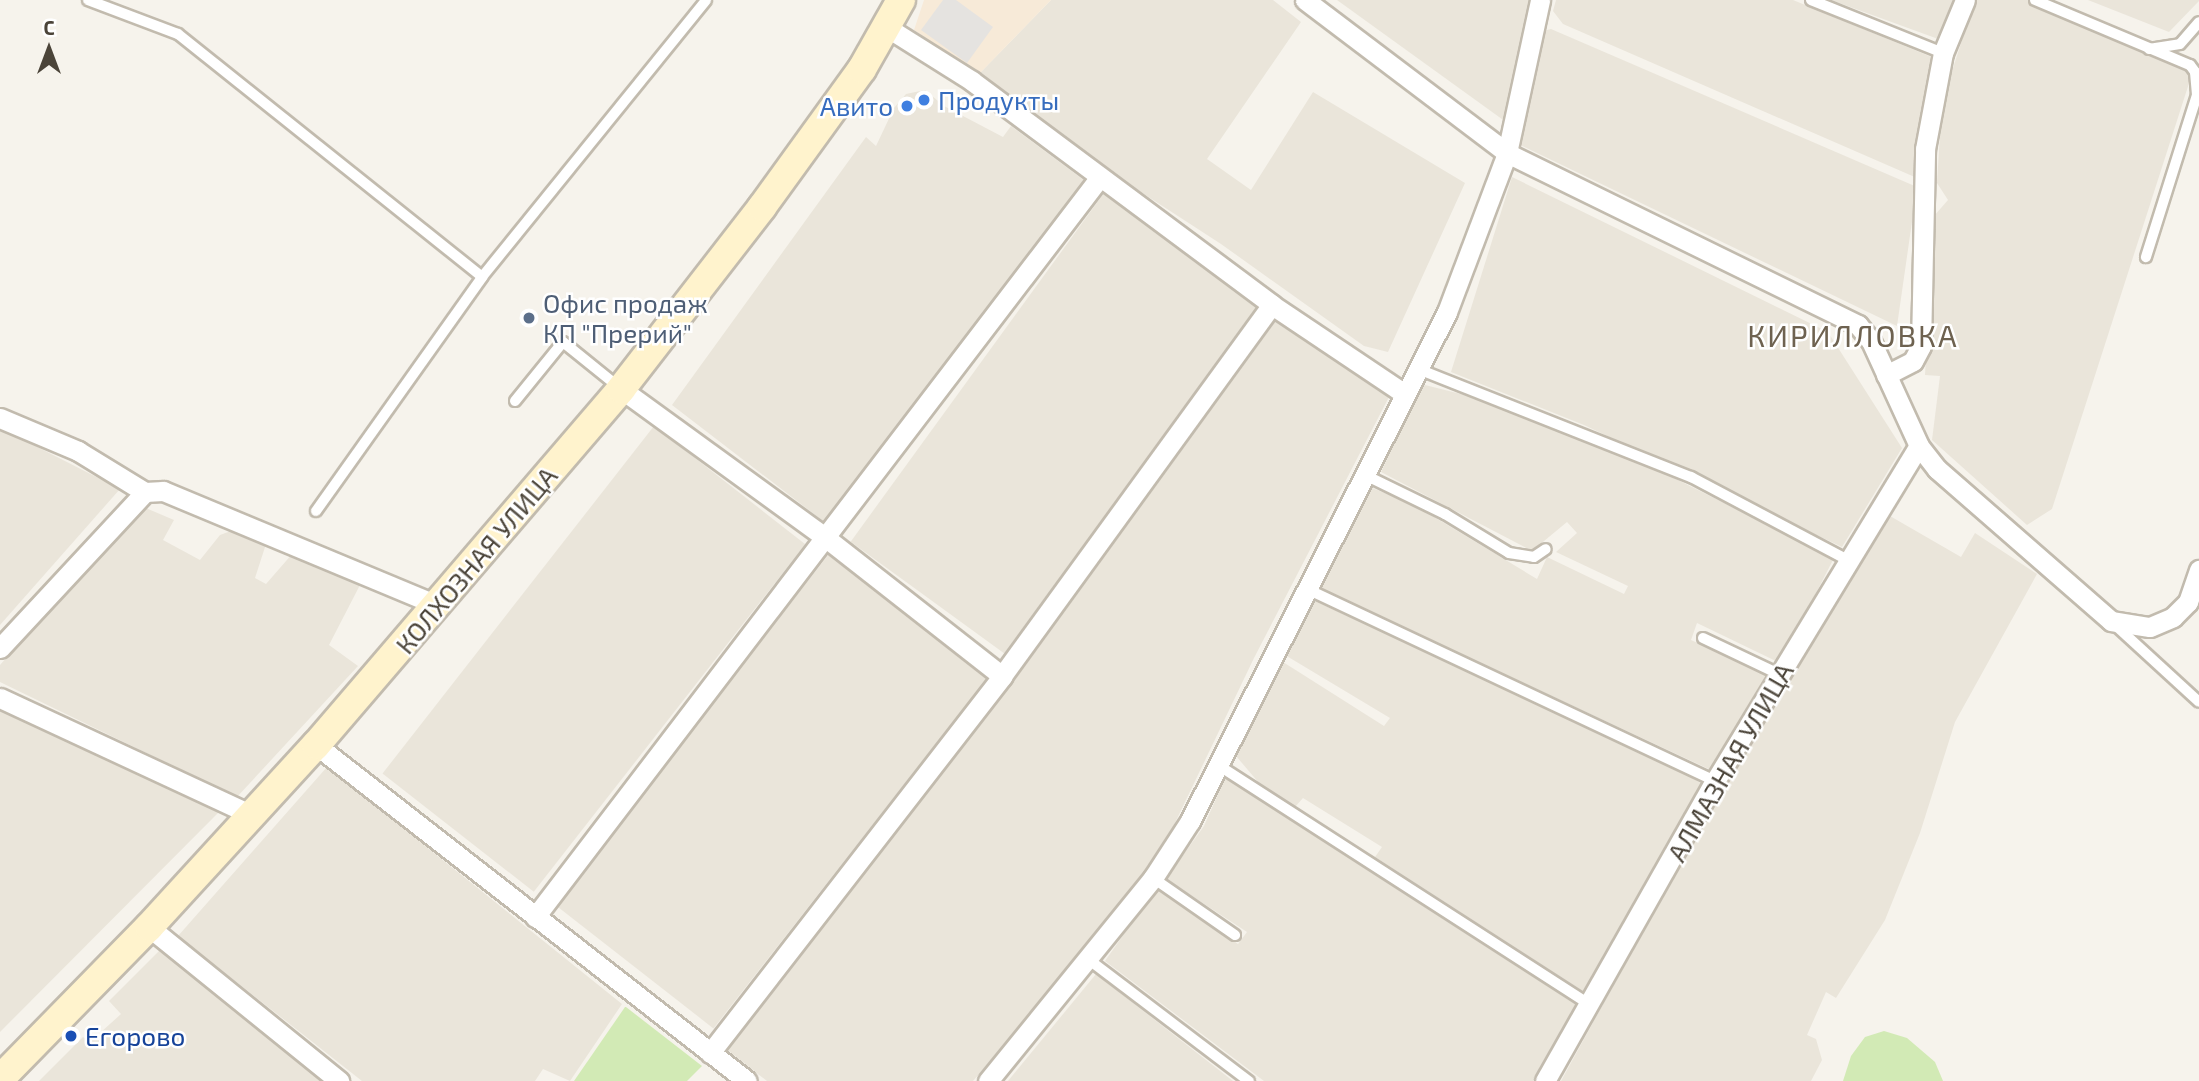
<!DOCTYPE html>
<meta charset="utf-8">
<style>
body{margin:0}
#map{position:relative;width:2199px;height:1081px;overflow:hidden;background:#f6f3ec;font-family:"Exo 2",sans-serif}
div>[style]{position:absolute}
.residential>*{inset:0;background:#eae5da;transform-origin:0 0}
.commercial>*{inset:0;background:#f7ead8}
.green>*{inset:0;background:#d2eab5}
.parking>*{inset:0;background:#e5e3e0}
.roads{filter:drop-shadow(2px 0 #c2bbae) drop-shadow(-2px 0 #c2bbae) drop-shadow(0 2px #c2bbae) drop-shadow(0 -2px #c2bbae)}
.lane>*{height:10px;margin:-5px;padding:0 5px;transform-origin:5px;border-radius:5px;background:#fff}
.street>*{height:19px;margin:-9.5px;padding:0 9.5px;transform-origin:9.5px;border-radius:9.5px;background:#fff}
.secondary>*{height:28px;margin:-14px;padding:0 14px;transform-origin:14px;border-radius:14px;background:#fff3cd}
.dots>*{width:19px;height:19px;translate:-50% -50%;box-sizing:border-box;border:4px solid #fff;border-radius:50%}
span{translate:-50% -50%;white-space:nowrap;text-align:center;line-height:1.15;-webkit-text-stroke:5px #fff;paint-order:stroke}
.shop-label{font-size:26px;color:#366cbe}
.left{translate:0 -50%;text-align:left}
.right{translate:-100% -50%;text-align:right}
.service-label{font-size:26px;color:#4e5e75}
.street-label{font-size:26px;color:#4b4439}
.transit-label{font-size:26px;color:#164399}
.quarter-label{font-size:30px;color:#6e6250;letter-spacing:2px}
.north{position:absolute;left:14px;top:14px;width:70px;height:70px;-webkit-text-stroke:5px #fff;paint-order:stroke;rotate:0deg;font-size:19px;font-weight:700;line-height:28px;text-align:center;color:#4b4439}
.north::after{content:'';display:block;margin:auto;width:24px;height:32px;background:#4b4439;clip-path:polygon(50% 0,100% 100%,50% 72%,0 100%)}
</style>
<div id="map">
<div class="residential">
<div style="clip-path:polygon(1051px 0,1273px 0,1301px 22px,1207px 159px,1251px 190px,1313px 92px,1465px 183px,1388px 352px,1364px 346px,1221px 244px,1070px 146px,978px 75px)"></div>
<div style="clip-path:polygon(1337px 0,1538px 0,1506px 122px,1391px 39px)"></div>
<div style="clip-path:polygon(1556px 0,1793px 0,1934px 58px,1922px 110px,1917px 178px,1563px 24px,1553px 11px)"></div>
<div style="clip-path:polygon(1831px 0,1956px 0,1941px 40px)"></div>
<div style="clip-path:polygon(1975px 0,2029px 0,2192px 74px,2052px 509px,2027px 525px,1932px 440px,1940px 376px,1925px 375px,1934px 216px,1948px 200px,1937px 183px,1942px 102px)"></div>
<div style="clip-path:polygon(2088px 0,2199px 0,2199px 1px,2169px 32px)"></div>
<div style="clip-path:polygon(1551px 29px,1917px 187px,1897px 326px,1516px 143px,1543px 31px)"></div>
<div style="clip-path:polygon(925px 90px,944px 106px,1003px 137px,1011px 126px,1085px 181px,827px 524px,672px 405px,866px 137px,876px 146px,894px 108px,906px 94px)"></div>
<div style="clip-path:polygon(1512px 177px,1828px 332px,1902px 448px,1842px 547px,1584px 425px,1451px 372px)"></div>
<div style="left:1104px;top:193px;width:193px;height:431px;rotate:36deg"></div>
<div style="clip-path:polygon(1275px 318px,1390px 395px,1254px 658px,1174px 825px,1138px 886px,973px 1081px,767px 1081px,726px 1049px,949px 764px)"></div>
<div style="clip-path:polygon(1421px 384px,1477px 398px,1664px 473px,1834px 558px,1780px 663px,1697px 623px,1691px 640px,1769px 676px,1711px 770px,1321px 589px,1370px 487px,1416px 506px,1537px 579px,1547px 557px,1624px 594px,1628px 586px,1556px 552px,1577px 533px,1567px 522px,1532px 551px,1381px 472px)"></div>
<div style="left:654px;top:426px;width:192px;height:441px;rotate:38deg"></div>
<div style="clip-path:polygon(0 428px,120px 489px,0 625px)"></div>
<div style="clip-path:polygon(141px 506px,174px 520px,163px 540px,200px 560px,220px 535px,236px 529px,266px 544px,255px 578px,266px 584px,293px 553px,360px 585px,329px 645px,358px 666px,237px 797px,0 682px,0 665px)"></div>
<div style="clip-path:polygon(1890px 516px,1961px 557px,1975px 533px,2037px 574px,1955px 722px,1920px 833px,1885px 920px,1836px 998px,1826px 992px,1807px 1035px,1816px 1039px,1822px 1060px,1811px 1081px,1561px 1081px,1719px 793px)"></div>
<div style="left:829px;top:554px;width:201px;height:445px;rotate:38deg"></div>
<div style="clip-path:polygon(1310px 599px,1655px 755px,1702px 784px,1584px 992px,1375px 857px,1382px 847px,1303px 798px,1295px 807px,1259px 783px,1236px 756px,1283px 662px,1384px 726px,1390px 718px,1285px 655px)"></div>
<div style="clip-path:polygon(0 710px,220px 811px,0 1032px)"></div>
<div style="clip-path:polygon(327px 767px,622px 1004px,570px 1081px,543px 1069px,535px 1081px,362px 1081px,178px 936px)"></div>
<div style="clip-path:polygon(1225px 778px,1578px 1006px,1533px 1081px,1264px 1081px,1105px 961px,1157px 887px,1238px 944px,1247px 932px,1166px 879px,1204px 826px)"></div>
<div style="clip-path:polygon(160px 950px,228px 1002px,324px 1081px,39px 1081px,83px 1037px,90px 1042px,121px 1014px,109px 1001px)"></div>
<div style="clip-path:polygon(1096px 974px,1233px 1081px,1008px 1081px)"></div>
</div>
<div class="commercial">
<div style="clip-path:polygon(924px 0,1051px 0,978px 75px,914px 30px)"></div>
</div>
<div class="green">
<div style="clip-path:polygon(625px 1007px,626px 1007px,702px 1066px,687px 1081px,574px 1081px)"></div>
<div style="clip-path:polygon(1884px 1031px,1907px 1038px,1935px 1062px,1943px 1081px,1843px 1081px,1851px 1056px,1865px 1037px)"></div>
</div>
<div class="parking">
<div style="clip-path:polygon(943px 0,956px 0,993px 27px,967px 63px,921px 30px)"></div>
</div>
<div class="roads">
<div class="lane">
<div style="left:88px;top:0;width:96px;rotate:20.7deg"></div>
<div style="left:178px;top:34px;width:389px;rotate:38.6deg"></div>
<div style="left:1811px;top:0;width:142px;rotate:21.9deg"></div>
<div style="left:2035px;top:0;width:168px;rotate:22.8deg"></div>
<div style="left:2190px;top:65px;width:9px;rotate:54deg"></div>
<div style="left:2195px;top:72px;width:23px;rotate:85deg"></div>
<div style="left:2197px;top:95px;width:170px;rotate:107.5deg"></div>
<div style="left:2149px;top:49px;width:31px;rotate:-9deg"></div>
<div style="left:2180px;top:44px;width:29px;rotate:-49deg"></div>
<div style="left:1418px;top:369px;width:294px;rotate:21.6deg"></div>
<div style="left:1691px;top:477px;width:175px;rotate:27.9deg"></div>
<div style="left:515px;top:401px;width:76px;rotate:-50.9deg"></div>
<div style="left:563px;top:342px;width:73px;rotate:38.9deg"></div>
<div style="left:1365px;top:475px;width:89px;rotate:26deg"></div>
<div style="left:1445px;top:514px;width:75px;rotate:31.4deg"></div>
<div style="left:1509px;top:553px;width:25px;rotate:9deg"></div>
<div style="left:1534px;top:557px;width:14px;rotate:-34deg"></div>
<div style="left:316px;top:511px;width:287px;rotate:-54.6deg"></div>
<div style="left:482px;top:277px;width:356px;rotate:-51deg"></div>
<div style="left:1307px;top:589px;width:451px;rotate:25.2deg"></div>
<div style="left:2114px;top:624px;width:115px;rotate:42.5deg"></div>
<div style="left:1703px;top:638px;width:86px;rotate:25.4deg"></div>
<div style="left:1218px;top:765px;width:444px;rotate:32.8deg"></div>
<div style="left:1153px;top:878px;width:100px;rotate:34.8deg"></div>
<div style="left:1088px;top:959px;width:202px;rotate:37.2deg"></div>
</div>
<div class="street">
<div style="left:1305px;top:0;width:253px;rotate:37.1deg"></div>
<div style="left:1507px;top:153px;width:391px;rotate:26.1deg"></div>
<div style="left:1858px;top:325px;width:21px;rotate:51deg"></div>
<div style="left:1871px;top:341px;width:115px;rotate:65.4deg"></div>
<div style="left:1919px;top:446px;width:29px;rotate:52deg"></div>
<div style="left:1937px;top:469px;width:231px;rotate:41.1deg"></div>
<div style="left:2111px;top:621px;width:39px;rotate:9deg"></div>
<div style="left:2150px;top:627px;width:25px;rotate:-23deg"></div>
<div style="left:2173px;top:617px;width:21px;rotate:-45deg"></div>
<div style="left:2188px;top:602px;width:34px;rotate:-71deg"></div>
<div style="left:888px;top:28px;width:99px;rotate:32.2deg"></div>
<div style="left:972px;top:81px;width:374px;rotate:36.7deg"></div>
<div style="left:1272px;top:305px;width:160px;rotate:33.8deg"></div>
<div style="left:1886px;top:375px;width:30px;rotate:-27deg"></div>
<div style="left:1913px;top:361px;width:17px;rotate:-62deg"></div>
<div style="left:1921px;top:346px;width:197px;rotate:-88.8deg"></div>
<div style="left:1925px;top:149px;width:98px;rotate:-79.4deg"></div>
<div style="left:1943px;top:53px;width:57px;rotate:-67.5deg"></div>
<div style="left:621px;top:389px;width:253px;rotate:36deg"></div>
<div style="left:826px;top:538px;width:224px;rotate:38.1deg"></div>
<div style="left:0;top:418px;width:85px;rotate:22.9deg"></div>
<div style="left:78px;top:451px;width:79px;rotate:31.5deg"></div>
<div style="left:0;top:648px;width:213px;rotate:-47.1deg"></div>
<div style="left:145px;top:492px;width:18px;rotate:-3deg"></div>
<div style="left:163px;top:491px;width:299px;rotate:22.6deg"></div>
<div style="left:0;top:698px;width:278px;rotate:24.9deg"></div>
<div style="left:316px;top:745px;width:546px;rotate:37.94deg"></div>
<div style="left:535px;top:917px;width:931px;rotate:-52.64deg"></div>
<div style="left:149px;top:927px;width:245px;rotate:39deg"></div>
<div style="left:710px;top:1053px;width:477px;rotate:-52.2deg"></div>
<div style="left:1002px;top:676px;width:459px;rotate:-54deg"></div>
<div style="left:988px;top:1081px;width:262px;rotate:-50.9deg"></div>
<div style="left:1153px;top:878px;width:68px;rotate:-57deg"></div>
<div style="left:1190px;top:821px;width:570px;rotate:-63.21deg"></div>
<div style="left:1447px;top:312px;width:170px;rotate:-69.3deg"></div>
<div style="left:1507px;top:153px;width:157px;rotate:-77.8deg"></div>
<div style="left:1545px;top:1081px;width:345px;rotate:-60.5deg"></div>
<div style="left:1715px;top:781px;width:392px;rotate:-58.7deg"></div>
</div>
<div class="secondary">
<div style="left:0;top:1079px;width:213px;rotate:-45.6deg"></div>
<div style="left:149px;top:927px;width:247px;rotate:-47.5deg"></div>
<div style="left:316px;top:745px;width:469px;rotate:-49.4deg"></div>
<div style="left:621px;top:389px;width:230px;rotate:-52.2deg"></div>
<div style="left:762px;top:207px;width:170px;rotate:-54.1deg"></div>
<div style="left:862px;top:69px;width:79px;rotate:-60.5deg"></div>
</div>
</div>
<div class="dots">
<div style="left:924px;top:100px;background:#3f7fe0"></div>
<div style="left:907px;top:106px;background:#3f7fe0"></div>
<div style="left:529px;top:318px;background:#5c6f8a"></div>
<div style="left:71px;top:1036px;background:#1a4fb4"></div>
</div>
<div class="shop-label">
<span class="left" style="left:938px;top:100px">Продукты</span>
<span class="right" style="left:893px;top:106px">Авито</span>
</div>
<div class="service-label">
<span class="left" style="left:543px;top:318px">Офис продаж<br>КП "Прерий"</span>
</div>
<div class="street-label">
<span style="left:476px;top:560px;rotate:-50deg">КОЛХОЗНАЯ УЛИЦА</span>
<span style="left:1730px;top:762px;rotate:-60deg">АЛМАЗНАЯ УЛИЦА</span>
</div>
<div class="transit-label">
<span class="left" style="left:85px;top:1036px">Егорово</span>
</div>
<div class="quarter-label">
<span style="left:1853px;top:335px">КИРИЛЛОВКА</span>
</div>
<div class="north">С</div>
</div>
